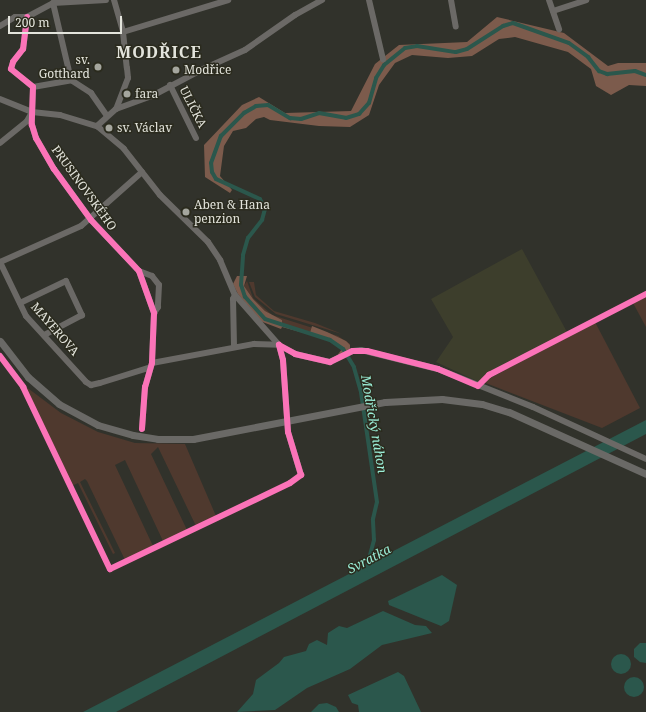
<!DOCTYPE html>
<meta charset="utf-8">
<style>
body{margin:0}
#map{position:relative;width:646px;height:712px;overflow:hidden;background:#31322b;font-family:"Noto Serif",serif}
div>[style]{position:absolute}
.built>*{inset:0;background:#3d3e2c}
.green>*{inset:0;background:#4f392e}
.forest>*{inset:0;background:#7c5b4c}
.water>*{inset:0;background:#2b574c}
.round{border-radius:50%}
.canal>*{height:4px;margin:-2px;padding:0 2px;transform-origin:2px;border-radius:2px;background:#2b574c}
.minor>*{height:6px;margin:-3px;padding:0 3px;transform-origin:3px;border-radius:3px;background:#6b6966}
.major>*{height:7px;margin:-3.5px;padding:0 3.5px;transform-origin:3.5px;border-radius:3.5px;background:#6a6966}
.cycleway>*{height:6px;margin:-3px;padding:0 3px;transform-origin:3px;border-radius:3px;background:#fb73b8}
.dots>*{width:11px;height:11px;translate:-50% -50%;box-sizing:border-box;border:2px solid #2b2b1e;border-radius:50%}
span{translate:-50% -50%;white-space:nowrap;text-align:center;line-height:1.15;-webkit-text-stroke:3px #2b2b1e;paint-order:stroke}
.poi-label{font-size:12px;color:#e3e4dc}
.right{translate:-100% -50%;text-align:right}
.left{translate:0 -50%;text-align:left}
.street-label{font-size:12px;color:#e3e4dc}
.water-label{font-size:13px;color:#9aedd7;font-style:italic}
.district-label{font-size:16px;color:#e3e4dc;font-weight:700;letter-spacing:1px}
.scale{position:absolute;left:8px;top:16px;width:114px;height:18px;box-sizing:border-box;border:2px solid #e3e4dc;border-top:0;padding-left:5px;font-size:12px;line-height:14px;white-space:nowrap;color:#e3e4dc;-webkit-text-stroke:3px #2b2b1e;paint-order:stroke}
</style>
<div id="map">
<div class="built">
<div style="clip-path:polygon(522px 249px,567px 332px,487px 374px,479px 382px,436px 362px,453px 337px,431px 299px)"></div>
</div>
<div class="green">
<div style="clip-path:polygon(247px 281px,253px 298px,272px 315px,338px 336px,350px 344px,350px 350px,347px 353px,350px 345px,282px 325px,282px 320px,272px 315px,265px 311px,253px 299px,244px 286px)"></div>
<div style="clip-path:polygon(249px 282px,254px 282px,256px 295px,274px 311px,315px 323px,342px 334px,276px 314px,255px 297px)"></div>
<div style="clip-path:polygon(646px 297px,646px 327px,633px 303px)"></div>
<div style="clip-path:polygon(595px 322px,640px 408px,602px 428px,483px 382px)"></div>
<div style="clip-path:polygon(25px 386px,61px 413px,98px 432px,135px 443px,185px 444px,216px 516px,196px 526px,158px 447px,151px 454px,187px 530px,163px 541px,125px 460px,115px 465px,153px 546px,125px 560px,87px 481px,85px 479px,80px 482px,115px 553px,113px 554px,78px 483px,72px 486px)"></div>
</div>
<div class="forest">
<div style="clip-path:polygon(497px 17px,564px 33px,608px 66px,618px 63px,646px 63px,646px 86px,629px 85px,611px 95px,596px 86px,591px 69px,568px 52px,515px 37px,499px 39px,472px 56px,448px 58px,412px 55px,395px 63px,379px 85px,369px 115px,350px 127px,319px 126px,270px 120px,264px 117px,256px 119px,246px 128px,233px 131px,224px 146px,220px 176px,232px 190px,230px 193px,205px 177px,204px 145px,242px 105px,259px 97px,285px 113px,351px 111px,375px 64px,399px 45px,467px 42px)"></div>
<div style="clip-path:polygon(237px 276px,247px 276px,244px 286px,253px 299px,265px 311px,282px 320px,282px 325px,310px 333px,312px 326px,327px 332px,346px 341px,350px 345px,350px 350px,336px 357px,342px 349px,329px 340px,282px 327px,281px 329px,260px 321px,238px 294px,233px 284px)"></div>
</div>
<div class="water">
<div style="clip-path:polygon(646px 420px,646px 434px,116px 712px,83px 712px)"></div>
<div style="clip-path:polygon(442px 575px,457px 585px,449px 621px,441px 626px,389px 605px,388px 601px)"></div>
<div style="clip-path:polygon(383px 611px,415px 625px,426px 626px,432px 633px,382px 645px,350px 669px,307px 688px,275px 710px,237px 712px,253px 694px,256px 680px,279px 663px,284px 657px,306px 651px,309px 644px,317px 640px,327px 645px,328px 633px,339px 626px,347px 628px)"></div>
<div style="clip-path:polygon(640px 643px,646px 643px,646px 663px,640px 662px,634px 657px,634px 649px)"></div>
<div class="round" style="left:611px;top:654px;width:20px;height:20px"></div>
<div style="clip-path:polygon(398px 672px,404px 676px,421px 712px,359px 712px,358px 705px,352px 703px,348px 695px)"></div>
<div class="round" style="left:624px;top:677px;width:20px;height:20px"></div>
<div style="clip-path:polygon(327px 703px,336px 707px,339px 712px,311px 712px,319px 704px)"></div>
</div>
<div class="canal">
<div style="left:366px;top:570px;width:31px;rotate:-75deg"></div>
<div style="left:374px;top:540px;width:21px;rotate:-93deg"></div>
<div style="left:373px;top:519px;width:17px;rotate:-77deg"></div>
<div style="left:377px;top:502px;width:111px;rotate:-98.3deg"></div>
<div style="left:361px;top:392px;width:26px;rotate:-106deg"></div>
<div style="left:354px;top:367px;width:21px;rotate:-121deg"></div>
<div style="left:343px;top:349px;width:16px;rotate:-145deg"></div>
<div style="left:330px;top:340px;width:68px;rotate:-162.1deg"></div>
<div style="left:265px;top:319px;width:30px;rotate:-132deg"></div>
<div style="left:245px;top:297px;width:13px;rotate:-108deg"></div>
<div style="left:241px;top:285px;width:30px;rotate:-86deg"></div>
<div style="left:243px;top:255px;width:18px;rotate:-74deg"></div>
<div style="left:248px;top:238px;width:23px;rotate:-52deg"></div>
<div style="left:262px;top:220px;width:11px;rotate:-75deg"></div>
<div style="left:265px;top:209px;width:11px;rotate:-117deg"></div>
<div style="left:260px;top:199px;width:48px;rotate:-155.6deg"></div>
<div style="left:216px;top:179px;width:8px;rotate:-120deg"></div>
<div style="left:212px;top:172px;width:9px;rotate:-96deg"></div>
<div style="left:211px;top:163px;width:29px;rotate:-70deg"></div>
<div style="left:221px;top:136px;width:33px;rotate:-45deg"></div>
<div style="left:244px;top:113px;width:14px;rotate:-30deg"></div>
<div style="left:256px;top:106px;width:12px;rotate:-5deg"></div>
<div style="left:268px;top:105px;width:26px;rotate:31deg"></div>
<div style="left:290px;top:118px;width:11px;rotate:5deg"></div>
<div style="left:301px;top:119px;width:19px;rotate:-18deg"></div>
<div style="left:319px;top:113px;width:27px;rotate:10deg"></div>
<div style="left:346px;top:118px;width:14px;rotate:-17deg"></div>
<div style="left:359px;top:114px;width:15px;rotate:-48deg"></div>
<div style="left:369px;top:103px;width:26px;rotate:-74deg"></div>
<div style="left:376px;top:78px;width:15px;rotate:-58deg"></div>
<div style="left:384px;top:65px;width:27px;rotate:-39deg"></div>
<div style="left:405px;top:48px;width:12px;rotate:-9deg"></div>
<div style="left:417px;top:46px;width:39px;rotate:9deg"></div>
<div style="left:456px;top:52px;width:11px;rotate:-15deg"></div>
<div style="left:467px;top:49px;width:43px;rotate:-32.6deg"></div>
<div style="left:503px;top:26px;width:10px;rotate:-17deg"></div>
<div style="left:513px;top:23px;width:59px;rotate:19.7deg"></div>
<div style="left:569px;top:43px;width:24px;rotate:36deg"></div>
<div style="left:588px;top:57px;width:18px;rotate:52deg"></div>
<div style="left:599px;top:71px;width:9px;rotate:21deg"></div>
<div style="left:607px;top:74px;width:28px;rotate:-6deg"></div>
<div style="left:635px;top:71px;width:12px;rotate:20deg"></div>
</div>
<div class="minor">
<div style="left:114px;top:0;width:33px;rotate:74deg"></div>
<div style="left:123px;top:32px;width:36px;rotate:84deg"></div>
<div style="left:127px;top:68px;width:10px;rotate:84deg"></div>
<div style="left:128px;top:78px;width:33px;rotate:111deg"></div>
<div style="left:369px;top:0;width:61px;rotate:76.7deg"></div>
<div style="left:451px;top:0;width:27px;rotate:80deg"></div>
<div style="left:549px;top:0;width:31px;rotate:71deg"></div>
<div style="left:53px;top:3px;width:79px;rotate:76.8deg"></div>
<div style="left:553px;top:11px;width:35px;rotate:-18deg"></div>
<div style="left:27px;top:17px;width:32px;rotate:97deg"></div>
<div style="left:23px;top:49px;width:16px;rotate:128deg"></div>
<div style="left:13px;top:62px;width:7px;rotate:106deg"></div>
<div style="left:11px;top:69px;width:28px;rotate:39deg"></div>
<div style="left:33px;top:87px;width:38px;rotate:92deg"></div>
<div style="left:32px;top:125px;width:14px;rotate:73deg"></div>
<div style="left:36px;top:138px;width:36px;rotate:60deg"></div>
<div style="left:54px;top:169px;width:63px;rotate:54deg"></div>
<div style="left:91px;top:220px;width:70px;rotate:46.7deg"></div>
<div style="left:139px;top:271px;width:45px;rotate:70.3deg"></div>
<div style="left:154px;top:313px;width:50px;rotate:92.3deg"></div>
<div style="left:152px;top:363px;width:25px;rotate:106deg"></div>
<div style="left:145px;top:387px;width:42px;rotate:94.1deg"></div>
<div style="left:0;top:26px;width:17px;rotate:-31deg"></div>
<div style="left:15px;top:17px;width:12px"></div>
<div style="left:27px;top:17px;width:30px;rotate:-28deg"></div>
<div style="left:53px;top:3px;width:53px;rotate:-3.2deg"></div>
<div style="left:123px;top:32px;width:110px;rotate:-16.9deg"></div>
<div style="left:170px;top:85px;width:59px;rotate:63.9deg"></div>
<div style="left:33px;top:87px;width:39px;rotate:-10deg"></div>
<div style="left:71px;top:80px;width:24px;rotate:33deg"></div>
<div style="left:91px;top:93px;width:28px;rotate:55deg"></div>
<div style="left:0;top:99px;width:35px;rotate:22deg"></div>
<div style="left:32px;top:112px;width:28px;rotate:6deg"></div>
<div style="left:60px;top:115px;width:39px;rotate:17deg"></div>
<div style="left:97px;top:126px;width:35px;rotate:40deg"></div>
<div style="left:124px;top:149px;width:58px;rotate:52deg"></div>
<div style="left:160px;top:195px;width:67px;rotate:44.4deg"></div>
<div style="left:208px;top:242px;width:22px;rotate:56deg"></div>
<div style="left:220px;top:260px;width:38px;rotate:67deg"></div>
<div style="left:235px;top:295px;width:67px;rotate:48.7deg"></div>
<div style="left:279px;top:345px;width:16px;rotate:75deg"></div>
<div style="left:283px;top:360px;width:72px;rotate:86deg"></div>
<div style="left:288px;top:432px;width:45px;rotate:73.2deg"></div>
<div style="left:97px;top:126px;width:25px;rotate:-42deg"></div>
<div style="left:116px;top:109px;width:38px;rotate:-20deg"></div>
<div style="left:152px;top:96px;width:58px;rotate:-27.9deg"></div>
<div style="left:203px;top:69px;width:46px;rotate:-24.3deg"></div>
<div style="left:245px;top:50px;width:61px;rotate:-35deg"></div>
<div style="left:295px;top:15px;width:31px;rotate:-29deg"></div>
<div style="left:0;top:143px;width:35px;rotate:-39deg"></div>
<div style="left:27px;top:121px;width:8px;rotate:-60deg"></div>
<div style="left:142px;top:172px;width:81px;rotate:138.5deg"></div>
<div style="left:81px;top:226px;width:89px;rotate:156deg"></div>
<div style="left:0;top:262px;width:60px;rotate:64.3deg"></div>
<div style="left:26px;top:316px;width:89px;rotate:47.7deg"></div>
<div style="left:86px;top:382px;width:6px;rotate:31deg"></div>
<div style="left:91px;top:385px;width:9px;rotate:-13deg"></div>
<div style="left:100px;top:383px;width:50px;rotate:-17.4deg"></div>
<div style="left:139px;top:271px;width:14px;rotate:21deg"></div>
<div style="left:152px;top:276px;width:11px;rotate:52deg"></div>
<div style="left:159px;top:285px;width:22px;rotate:93deg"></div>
<div style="left:158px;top:307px;width:7px;rotate:124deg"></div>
<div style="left:20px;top:303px;width:51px;rotate:-25.6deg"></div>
<div style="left:66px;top:281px;width:38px;rotate:65deg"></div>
<div style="left:82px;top:315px;width:43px;rotate:152.2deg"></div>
<div style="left:234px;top:346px;width:47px;rotate:-91.2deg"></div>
<div style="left:233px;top:299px;width:4px;rotate:-63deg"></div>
<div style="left:152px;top:363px;width:104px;rotate:-10.6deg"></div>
<div style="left:254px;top:344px;width:25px;rotate:2deg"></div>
<div style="left:279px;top:345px;width:18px;rotate:29deg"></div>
<div style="left:295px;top:354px;width:36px;rotate:13deg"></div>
<div style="left:330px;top:362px;width:25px;rotate:-26deg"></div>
<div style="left:353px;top:351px;width:8px;rotate:-7deg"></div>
<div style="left:361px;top:350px;width:79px;rotate:13.9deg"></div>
<div style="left:438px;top:369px;width:102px;rotate:21.8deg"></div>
<div style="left:533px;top:407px;width:124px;rotate:24.7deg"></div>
</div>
<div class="major">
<div style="left:0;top:341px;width:46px;rotate:52.1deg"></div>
<div style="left:28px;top:377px;width:41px;rotate:41.1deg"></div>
<div style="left:59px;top:404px;width:44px;rotate:28.3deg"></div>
<div style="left:98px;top:425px;width:36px;rotate:16deg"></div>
<div style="left:133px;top:435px;width:25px;rotate:9deg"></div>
<div style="left:158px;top:439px;width:35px"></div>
<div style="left:193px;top:439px;width:196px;rotate:-10.9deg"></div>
<div style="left:385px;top:402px;width:57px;rotate:-3deg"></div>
<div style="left:442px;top:399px;width:40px;rotate:7.1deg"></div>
<div style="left:482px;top:404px;width:28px;rotate:17deg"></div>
<div style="left:509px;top:412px;width:150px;rotate:24.3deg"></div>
</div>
<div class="cycleway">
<div style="left:27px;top:17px;width:32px;rotate:97deg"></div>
<div style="left:23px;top:49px;width:16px;rotate:128deg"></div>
<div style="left:13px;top:62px;width:7px;rotate:106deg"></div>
<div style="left:11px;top:69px;width:28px;rotate:39deg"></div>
<div style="left:33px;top:87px;width:38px;rotate:92deg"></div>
<div style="left:32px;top:125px;width:14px;rotate:73deg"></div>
<div style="left:36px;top:138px;width:36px;rotate:60deg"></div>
<div style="left:54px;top:169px;width:63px;rotate:54deg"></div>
<div style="left:91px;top:220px;width:70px;rotate:46.7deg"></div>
<div style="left:139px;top:271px;width:45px;rotate:70.3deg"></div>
<div style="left:154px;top:313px;width:50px;rotate:92.3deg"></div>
<div style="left:152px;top:363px;width:25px;rotate:106deg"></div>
<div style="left:145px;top:387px;width:42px;rotate:94.1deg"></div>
<div style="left:279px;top:345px;width:18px;rotate:29deg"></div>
<div style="left:295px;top:354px;width:36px;rotate:13deg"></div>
<div style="left:330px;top:362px;width:25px;rotate:-26deg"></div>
<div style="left:353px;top:351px;width:14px"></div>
<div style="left:367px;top:351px;width:73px;rotate:14.2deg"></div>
<div style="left:438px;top:369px;width:43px;rotate:23deg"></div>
<div style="left:478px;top:386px;width:16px;rotate:-45deg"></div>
<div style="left:489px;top:375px;width:177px;rotate:-27.3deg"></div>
<div style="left:0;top:356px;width:39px;rotate:53deg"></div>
<div style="left:23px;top:387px;width:202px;rotate:64.5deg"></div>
<div style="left:110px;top:569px;width:199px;rotate:-25.5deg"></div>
<div style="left:290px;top:483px;width:14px;rotate:-36deg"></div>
<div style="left:301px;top:475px;width:45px;rotate:-106.8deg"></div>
<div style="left:288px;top:432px;width:72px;rotate:-94deg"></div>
<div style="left:283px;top:360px;width:16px;rotate:-105deg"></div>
</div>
<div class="dots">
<div style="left:98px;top:67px;background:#a5a69e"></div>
<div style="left:176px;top:70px;background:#a5a69e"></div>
<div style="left:127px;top:94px;background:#a5a69e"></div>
<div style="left:109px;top:128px;background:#a5a69e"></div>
<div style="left:186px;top:212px;background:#a5a69e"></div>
</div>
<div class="poi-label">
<span class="right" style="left:90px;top:67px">sv.<br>Gotthard</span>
<span class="left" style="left:184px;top:70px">Modřice</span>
<span class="left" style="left:135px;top:94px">fara</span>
<span class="left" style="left:117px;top:128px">sv. Václav</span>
<span class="left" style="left:194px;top:212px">Aben &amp; Hana<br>penzion</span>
</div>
<div class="street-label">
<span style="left:193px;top:107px;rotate:63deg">ULIČKA</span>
<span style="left:84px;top:188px;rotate:54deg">PRUSINOVSKÉHO</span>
<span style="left:55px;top:329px;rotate:49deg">MAYEROVA</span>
</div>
<div class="water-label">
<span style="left:374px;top:424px;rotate:80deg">Modřický náhon</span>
<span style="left:369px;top:559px;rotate:-28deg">Svratka</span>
</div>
<div class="district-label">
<span style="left:159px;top:52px">MODŘICE</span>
</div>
<div class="scale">200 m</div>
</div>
